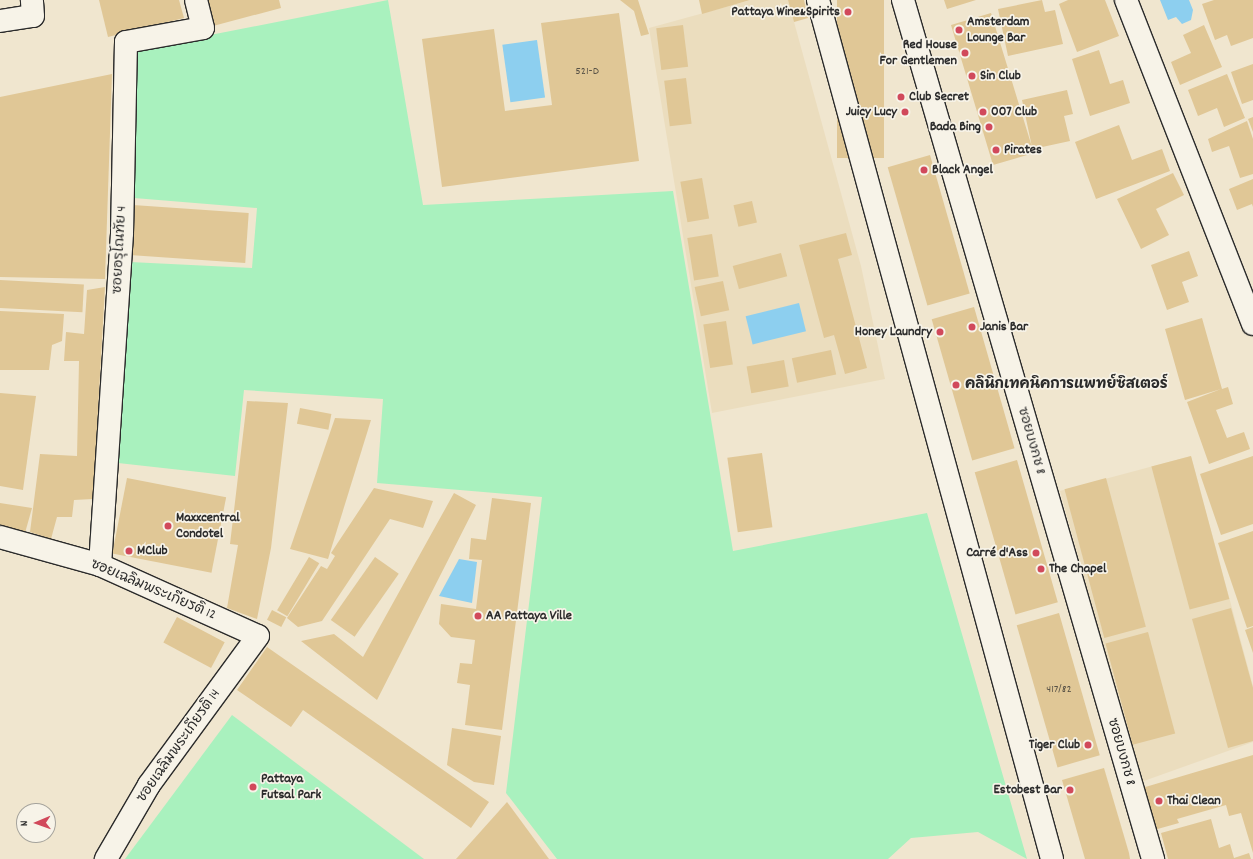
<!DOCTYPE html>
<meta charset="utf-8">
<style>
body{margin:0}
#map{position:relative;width:1253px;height:859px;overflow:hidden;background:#f0e6cf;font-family:Dekko,"Playpen Sans Thai",sans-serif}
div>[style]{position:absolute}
.built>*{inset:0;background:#ebddbe}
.green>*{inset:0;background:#a9f1be}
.water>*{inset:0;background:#8dcfef;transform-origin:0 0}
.building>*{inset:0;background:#e0c796;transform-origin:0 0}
.roads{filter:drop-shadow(1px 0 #2b2b2b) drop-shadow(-1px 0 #2b2b2b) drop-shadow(0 1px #2b2b2b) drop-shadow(0 -1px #2b2b2b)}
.minor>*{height:22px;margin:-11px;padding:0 11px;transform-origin:11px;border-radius:11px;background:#f7f3e8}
.dots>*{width:11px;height:11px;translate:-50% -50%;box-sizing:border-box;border:2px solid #f7f3e8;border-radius:50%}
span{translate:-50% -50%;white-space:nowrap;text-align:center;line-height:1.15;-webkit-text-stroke:3.5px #f7f3e8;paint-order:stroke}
.number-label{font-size:12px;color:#585246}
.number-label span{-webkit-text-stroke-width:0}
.poi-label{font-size:14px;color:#2b2b2b;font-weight:700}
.right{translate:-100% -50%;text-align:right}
.left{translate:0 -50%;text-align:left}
.street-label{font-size:14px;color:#2b2b2b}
.north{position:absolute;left:16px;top:803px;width:40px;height:40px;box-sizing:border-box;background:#f7f3e8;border:1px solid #a5a39c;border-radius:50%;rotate:268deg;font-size:11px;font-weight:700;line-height:16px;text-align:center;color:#2b2b2b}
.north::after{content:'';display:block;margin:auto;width:14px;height:18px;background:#d1495b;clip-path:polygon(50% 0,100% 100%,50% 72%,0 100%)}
</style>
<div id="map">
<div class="built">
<div style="clip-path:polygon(751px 0,788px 0,861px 266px,885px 379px,712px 413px,649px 28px)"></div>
<div style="clip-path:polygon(1191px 456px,1253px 686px,1253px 742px,1141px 782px,1060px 491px)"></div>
</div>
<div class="green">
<div style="clip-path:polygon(388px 0,423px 205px,673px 191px,733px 551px,927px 513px,1027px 859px,978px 832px,911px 838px,888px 859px,557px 859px,506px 793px,542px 497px,377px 483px,383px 399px,244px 390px,235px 476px,118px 463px,130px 262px,252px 268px,257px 208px,134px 198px,134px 50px)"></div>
<div style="clip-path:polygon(232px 715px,424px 859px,125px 859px)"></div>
</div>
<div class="water">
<div style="clip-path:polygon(1160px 0,1189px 0,1193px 10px,1191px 20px,1182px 24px,1176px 17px,1168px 20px)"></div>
<div style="left:537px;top:40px;width:58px;height:35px;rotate:82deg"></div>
<div style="left:799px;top:303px;width:29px;height:55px;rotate:76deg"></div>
<div style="clip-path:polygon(459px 559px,477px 562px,472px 603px,439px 596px)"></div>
</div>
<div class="building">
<div style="clip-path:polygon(99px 0,179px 0,184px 18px,108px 37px)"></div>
<div style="clip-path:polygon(206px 0,279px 0,281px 8px,213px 26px)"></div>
<div style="clip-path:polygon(620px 0,638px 0,649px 34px,641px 36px,634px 11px)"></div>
<div style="clip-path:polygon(699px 0,750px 0,702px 14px)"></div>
<div style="clip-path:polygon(788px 0,804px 0,808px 18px,794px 22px)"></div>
<div style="left:837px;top:0;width:47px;height:158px"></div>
<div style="clip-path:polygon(944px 0,976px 0,947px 9px)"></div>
<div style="clip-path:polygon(1042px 0,1045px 12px,1055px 10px,1063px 44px,1008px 56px,998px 9px)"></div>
<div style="clip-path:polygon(1068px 0,1105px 0,1119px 36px,1077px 52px,1059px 4px)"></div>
<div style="clip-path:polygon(1214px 0,1253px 0,1253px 38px,1231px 46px,1227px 35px,1215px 40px,1202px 4px)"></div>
<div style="clip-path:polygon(619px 13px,639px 161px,442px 187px,422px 39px,494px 29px,505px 111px,552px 105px,541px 23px)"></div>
<div style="clip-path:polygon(991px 13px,1032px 147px,1022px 100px,1067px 90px,1073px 114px,1064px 116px,1070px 141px,1033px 149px,1034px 153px,993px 165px,951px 25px)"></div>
<div style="left:683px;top:25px;width:42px;height:27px;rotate:83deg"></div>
<div style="clip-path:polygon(1204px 25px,1222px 67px,1180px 85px,1171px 62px,1191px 53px,1183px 35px)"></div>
<div style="clip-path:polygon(1099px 50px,1110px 84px,1123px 80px,1130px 103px,1090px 116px,1072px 59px)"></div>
<div style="clip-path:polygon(1253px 64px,1253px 100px,1242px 104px,1231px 72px)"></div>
<div style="clip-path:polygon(112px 74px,105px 279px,0 277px,0 97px)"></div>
<div style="clip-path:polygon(1227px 74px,1245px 118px,1224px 127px,1217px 108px,1198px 116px,1188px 90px)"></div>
<div style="left:686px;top:78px;width:46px;height:22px;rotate:83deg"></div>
<div style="clip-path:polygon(1253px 117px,1253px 132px,1248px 119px)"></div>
<div style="clip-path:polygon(1247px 121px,1253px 139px,1253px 174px,1240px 178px,1229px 146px,1212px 152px,1208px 139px)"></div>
<div style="clip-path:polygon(1119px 125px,1132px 160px,1162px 149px,1170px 171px,1096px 199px,1075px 142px)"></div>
<div style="left:930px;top:155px;width:144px;height:44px;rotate:74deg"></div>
<div style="clip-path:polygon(1173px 173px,1184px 195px,1156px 209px,1169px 235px,1141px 249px,1117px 199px)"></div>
<div style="left:702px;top:178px;width:41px;height:22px;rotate:80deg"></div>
<div style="clip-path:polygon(1253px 179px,1253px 207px,1252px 204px,1237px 210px,1229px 189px)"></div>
<div style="left:752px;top:201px;width:22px;height:19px;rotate:77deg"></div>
<div style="left:133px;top:205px;width:116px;height:50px;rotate:4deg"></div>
<div style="clip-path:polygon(846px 233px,852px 255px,838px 259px,867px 368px,845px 374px,834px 335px,824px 338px,799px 245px)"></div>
<div style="left:712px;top:234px;width:43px;height:25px;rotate:81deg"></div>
<div style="clip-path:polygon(1189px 251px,1198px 276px,1182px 282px,1189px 302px,1167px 310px,1151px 265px)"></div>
<div style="left:781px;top:253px;width:24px;height:50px;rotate:75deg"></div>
<div style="left:0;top:280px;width:84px;height:28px;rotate:3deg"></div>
<div style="left:723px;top:281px;width:30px;height:29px;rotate:78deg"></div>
<div style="clip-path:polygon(105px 287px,93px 499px,74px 500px,72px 517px,57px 517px,51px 539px,30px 532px,40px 454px,77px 456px,79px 361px,64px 361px,66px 332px,84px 334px,87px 290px)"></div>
<div style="left:974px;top:307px;width:147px;height:44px;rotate:74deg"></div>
<div style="clip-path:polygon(0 311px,64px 314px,62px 341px,52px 345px,49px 370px,0 370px)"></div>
<div style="clip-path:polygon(1202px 318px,1222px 389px,1228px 387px,1233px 404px,1216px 410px,1227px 438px,1244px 432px,1250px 449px,1209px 464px,1187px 402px,1221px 389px,1185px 400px,1165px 329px)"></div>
<div style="left:726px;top:321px;width:44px;height:23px;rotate:81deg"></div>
<div style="left:831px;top:350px;width:25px;height:40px;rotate:78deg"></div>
<div style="left:784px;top:360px;width:27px;height:38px;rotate:80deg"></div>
<div style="clip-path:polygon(0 393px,36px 396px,23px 490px,0 486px)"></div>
<div style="clip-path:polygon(247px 401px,288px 403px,271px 548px,257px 619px,227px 608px,238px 545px,230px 544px)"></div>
<div style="left:300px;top:408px;width:32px;height:16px;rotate:11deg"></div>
<div style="clip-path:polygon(335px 418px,371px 420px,328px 559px,290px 549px)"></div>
<div style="left:762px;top:453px;width:75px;height:35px;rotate:82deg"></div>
<div style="left:1191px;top:456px;width:148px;height:41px;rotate:75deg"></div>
<div style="clip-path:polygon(1253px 456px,1253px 524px,1221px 535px,1200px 474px)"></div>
<div style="left:1017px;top:460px;width:148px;height:44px;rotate:74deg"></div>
<div style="left:127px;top:478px;width:101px;height:77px;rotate:11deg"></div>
<div style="left:1106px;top:478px;width:154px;height:43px;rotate:75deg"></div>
<div style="clip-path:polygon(374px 488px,433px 501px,423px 528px,390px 519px,322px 621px,298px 627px,287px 618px,321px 566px,327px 569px,335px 556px,331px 553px)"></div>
<div style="clip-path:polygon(454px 493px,476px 505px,377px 700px,301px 641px,334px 634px,363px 657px)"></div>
<div style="clip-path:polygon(492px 498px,531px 503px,502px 730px,465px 725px,470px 685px,457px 683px,460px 663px,472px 664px,475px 640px,451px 637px,439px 624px,441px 604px,476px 609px,482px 560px,469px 559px,471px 538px,486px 540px)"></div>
<div style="clip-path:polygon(0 503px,32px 508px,25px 533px,0 527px)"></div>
<div style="clip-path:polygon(1253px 531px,1253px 626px,1247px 628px,1218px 543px)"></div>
<div style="left:309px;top:557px;width:12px;height:62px;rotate:31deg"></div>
<div style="left:375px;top:557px;width:29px;height:77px;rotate:35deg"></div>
<div style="clip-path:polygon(1231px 608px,1253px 688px,1253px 741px,1228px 748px,1192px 619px)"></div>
<div style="left:272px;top:610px;width:16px;height:11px;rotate:27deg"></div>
<div style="left:1059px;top:613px;width:148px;height:44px;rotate:74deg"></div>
<div style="left:177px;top:617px;width:54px;height:29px;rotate:28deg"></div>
<div style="clip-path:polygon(1253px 627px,1253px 653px,1245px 630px)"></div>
<div style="left:1148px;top:632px;width:105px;height:44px;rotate:75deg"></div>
<div style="clip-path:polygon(267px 647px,489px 802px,471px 828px,303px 710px,291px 727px,237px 690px)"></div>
<div style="clip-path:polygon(452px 728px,501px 736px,494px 785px,474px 782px,447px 765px)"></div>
<div style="clip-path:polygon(1253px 755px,1253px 853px,1241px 813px,1229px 816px,1226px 805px,1177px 819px,1179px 823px,1154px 830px,1142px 788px)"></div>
<div style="clip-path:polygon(1104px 768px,1129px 853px,1130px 859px,1085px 859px,1062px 780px)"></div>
<div style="clip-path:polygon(507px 802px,549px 859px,456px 859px)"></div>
<div style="clip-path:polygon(1211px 819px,1219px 848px,1230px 844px,1234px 858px,1249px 853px,1251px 859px,1168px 859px,1161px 833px)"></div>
</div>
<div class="roads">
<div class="minor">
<div style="left:818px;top:0;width:890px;rotate:74.76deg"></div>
<div style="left:903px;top:0;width:895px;rotate:73.77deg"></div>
<div style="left:1126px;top:0;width:348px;rotate:68.6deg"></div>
<div style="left:0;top:21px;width:33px;rotate:-9deg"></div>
<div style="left:33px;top:16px;width:16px;rotate:-94deg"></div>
<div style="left:0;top:537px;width:104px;rotate:15.6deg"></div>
<div style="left:100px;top:565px;width:173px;rotate:24.2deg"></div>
<div style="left:258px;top:636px;width:185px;rotate:126.2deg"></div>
<div style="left:149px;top:785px;width:86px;rotate:120.2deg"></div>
<div style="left:100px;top:565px;width:333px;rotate:-86.2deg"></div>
<div style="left:122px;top:233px;width:191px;rotate:-88.8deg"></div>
<div style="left:126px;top:42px;width:78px;rotate:-10.3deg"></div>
<div style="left:203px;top:28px;width:29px;rotate:-104deg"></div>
</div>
</div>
<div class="dots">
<div style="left:848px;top:12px;background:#d1495b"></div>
<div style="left:959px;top:30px;background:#d1495b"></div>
<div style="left:965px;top:53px;background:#d1495b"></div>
<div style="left:972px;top:76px;background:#d1495b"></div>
<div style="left:901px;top:97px;background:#d1495b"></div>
<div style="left:905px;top:112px;background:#d1495b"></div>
<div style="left:983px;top:112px;background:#d1495b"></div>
<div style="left:989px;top:127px;background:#d1495b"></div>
<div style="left:996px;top:150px;background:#d1495b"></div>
<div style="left:924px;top:170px;background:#d1495b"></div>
<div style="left:972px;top:327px;background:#d1495b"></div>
<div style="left:940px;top:332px;background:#d1495b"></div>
<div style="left:956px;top:385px;background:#d1495b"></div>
<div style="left:168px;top:526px;background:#d1495b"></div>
<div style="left:129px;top:551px;background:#d1495b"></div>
<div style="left:1036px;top:553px;background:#d1495b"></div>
<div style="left:1041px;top:569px;background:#d1495b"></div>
<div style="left:478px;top:616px;background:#d1495b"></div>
<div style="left:1088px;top:745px;background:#d1495b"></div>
<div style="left:253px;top:787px;background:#d1495b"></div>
<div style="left:1070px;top:790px;background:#d1495b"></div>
<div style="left:1159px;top:801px;background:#d1495b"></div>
</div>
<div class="number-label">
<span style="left:587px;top:72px">521-D</span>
<span style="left:1059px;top:690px">417/82</span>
</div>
<div class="poi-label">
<span class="right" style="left:840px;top:12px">Pattaya Wine&amp;Spirits</span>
<span class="left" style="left:967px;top:30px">Amsterdam<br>Lounge Bar</span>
<span class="right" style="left:957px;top:53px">Red House<br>For Gentlemen</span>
<span class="left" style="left:980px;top:76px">Sin Club</span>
<span class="left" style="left:909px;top:97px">Club Secret</span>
<span class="right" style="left:897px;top:112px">Juicy Lucy</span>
<span class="left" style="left:991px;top:112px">007 Club</span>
<span class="right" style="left:981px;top:127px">Bada Bing</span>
<span class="left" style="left:1004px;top:150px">Pirates</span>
<span class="left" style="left:932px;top:170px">Black Angel</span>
<span class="left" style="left:980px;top:327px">Janis Bar</span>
<span class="right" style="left:932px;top:332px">Honey Laundry</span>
<span class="left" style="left:965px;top:385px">คลินิกเทคนิคการแพทย์ซิสเตอร์</span>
<span class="left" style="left:176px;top:526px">Maxxcentral<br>Condotel</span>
<span class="left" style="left:137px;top:551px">MClub</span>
<span class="right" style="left:1028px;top:553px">Carré d'Ass</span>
<span class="left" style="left:1049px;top:569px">The Chapel</span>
<span class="left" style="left:486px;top:616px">AA Pattaya Ville</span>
<span class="right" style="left:1080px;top:745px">Tiger Club</span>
<span class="left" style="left:261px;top:787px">Pattaya<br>Futsal Park</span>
<span class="right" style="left:1062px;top:790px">Estobest Bar</span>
<span class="left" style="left:1167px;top:801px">Thai Clean</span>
</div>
<div class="street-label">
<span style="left:120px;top:250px;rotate:-87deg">ซอยอรุโณทัย 4</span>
<span style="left:1031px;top:441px;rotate:74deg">ซอยบงกช 8</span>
<span style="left:153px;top:590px;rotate:23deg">ซอยเฉลิมพระเกียรติ 12</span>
<span style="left:179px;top:746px;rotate:-55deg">ซอยเฉลิมพระเกียรติ 14</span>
<span style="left:1121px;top:752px;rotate:74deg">ซอยบงกช 8</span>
</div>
<div class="north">N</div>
</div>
